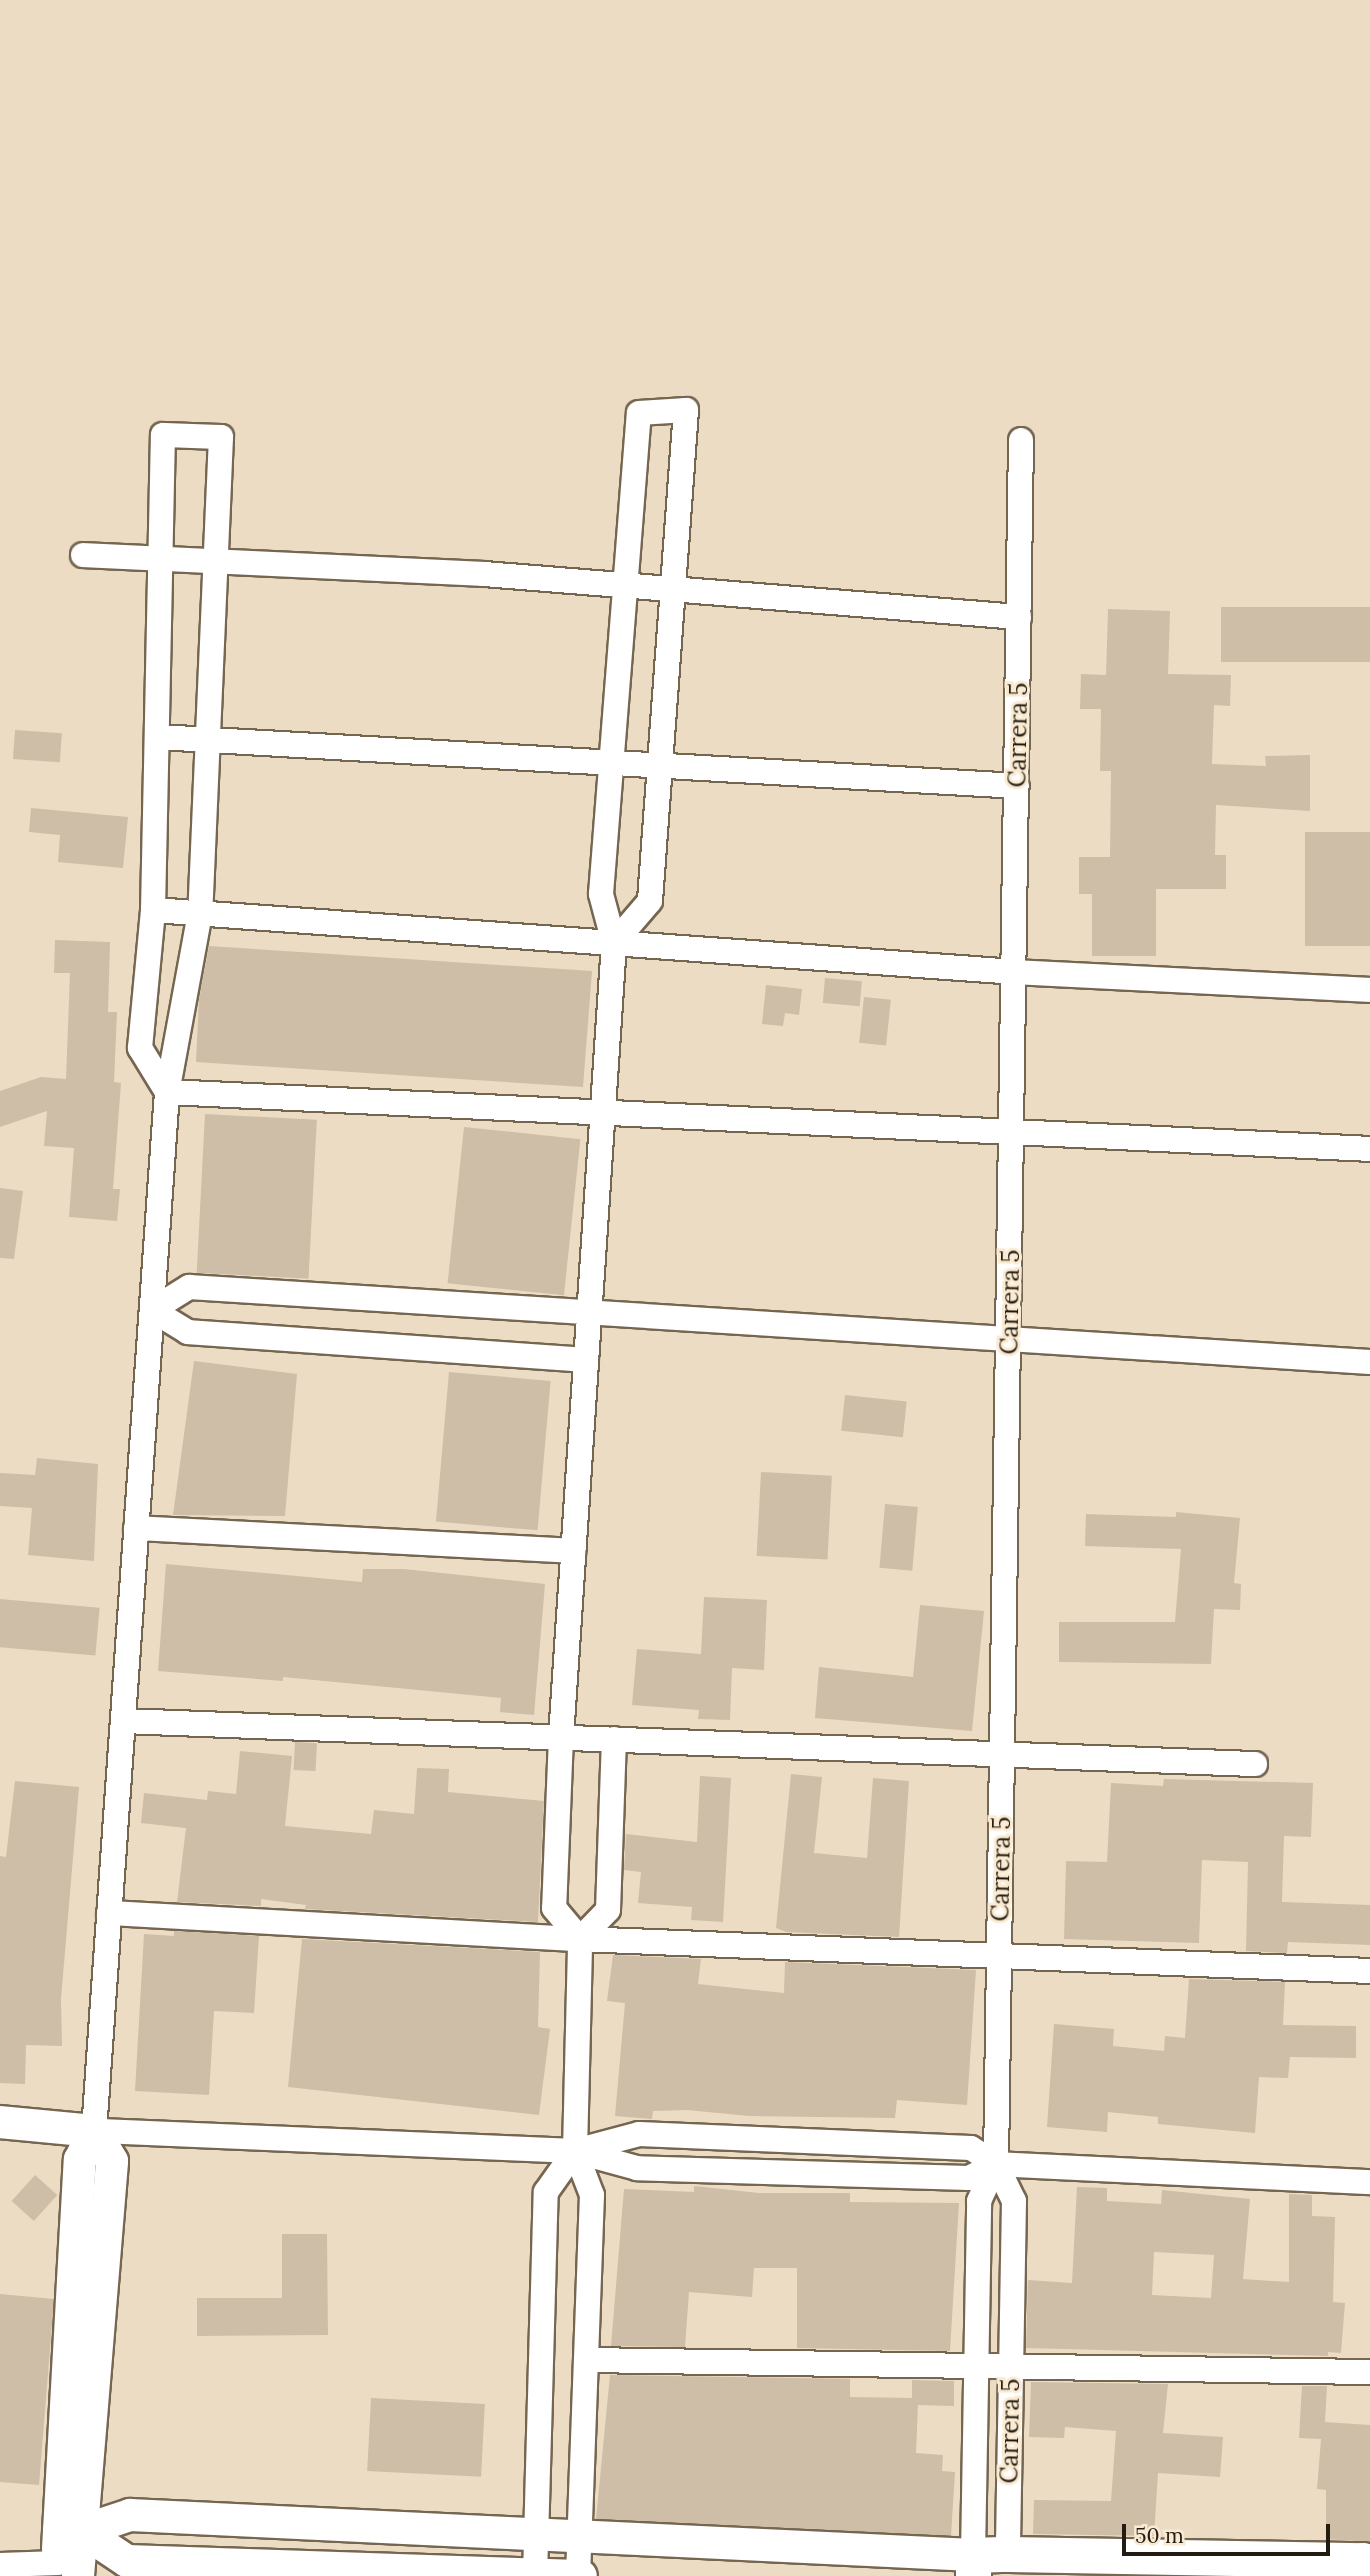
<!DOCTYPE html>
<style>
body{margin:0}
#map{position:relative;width:1370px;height:2576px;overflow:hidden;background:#eddcc4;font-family:Lora,serif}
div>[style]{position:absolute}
.building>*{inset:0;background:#cebea7;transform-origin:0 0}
.roads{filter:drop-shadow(2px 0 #756651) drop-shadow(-2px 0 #756651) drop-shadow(0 2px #756651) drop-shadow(0 -2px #756651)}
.minor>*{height:24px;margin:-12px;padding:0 12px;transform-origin:12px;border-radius:12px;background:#fff}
.tertiary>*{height:32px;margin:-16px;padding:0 16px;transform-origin:16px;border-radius:16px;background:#fff}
.secondary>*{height:35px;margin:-17.5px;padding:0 17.5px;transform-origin:17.5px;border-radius:17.5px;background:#fff}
span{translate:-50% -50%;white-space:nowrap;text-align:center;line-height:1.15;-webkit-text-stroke:6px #faead1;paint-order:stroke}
.street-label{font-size:24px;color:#221c13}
.scale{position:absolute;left:1122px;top:2524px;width:208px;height:32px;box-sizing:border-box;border:4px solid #221c13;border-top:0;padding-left:9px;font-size:21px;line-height:24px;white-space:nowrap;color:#221c13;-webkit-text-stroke:5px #faead1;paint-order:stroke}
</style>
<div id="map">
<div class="building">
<div style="left:1221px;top:607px;width:149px;height:55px"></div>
<div style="clip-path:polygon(1108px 609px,1170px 611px,1168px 674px,1231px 675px,1230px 706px,1214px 705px,1212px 764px,1266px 766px,1265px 756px,1310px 755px,1310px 811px,1216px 805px,1215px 855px,1226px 855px,1226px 889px,1156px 889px,1156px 956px,1092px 956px,1092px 894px,1079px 894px,1079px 857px,1110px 857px,1111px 771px,1100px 771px,1101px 709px,1080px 709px,1081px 674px,1106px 675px)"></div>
<div style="left:15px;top:730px;width:47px;height:29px;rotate:4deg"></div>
<div style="clip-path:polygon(31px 808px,128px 817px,123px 868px,58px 862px,60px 835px,29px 832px)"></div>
<div style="left:1305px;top:832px;width:65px;height:114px"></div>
<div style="clip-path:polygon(55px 940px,110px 942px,108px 1012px,117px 1012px,114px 1082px,121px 1083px,113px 1189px,120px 1189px,117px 1221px,69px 1217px,74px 1148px,44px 1146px,47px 1111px,0 1127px,0 1091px,41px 1077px,66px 1079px,70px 973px,54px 973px)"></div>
<div style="clip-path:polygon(209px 946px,592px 971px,583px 1087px,196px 1062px,199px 1000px)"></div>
<div style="left:825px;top:978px;width:37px;height:25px;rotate:5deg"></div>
<div style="clip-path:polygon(766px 985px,802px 989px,799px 1015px,785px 1013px,783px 1026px,762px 1024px)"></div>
<div style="left:864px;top:997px;width:27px;height:46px;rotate:6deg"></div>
<div style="left:205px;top:1114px;width:112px;height:159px;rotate:3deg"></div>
<div style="left:464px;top:1127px;width:117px;height:157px;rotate:6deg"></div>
<div style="clip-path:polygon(0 1188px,23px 1191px,14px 1259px,0 1258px)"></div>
<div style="clip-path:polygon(194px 1361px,297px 1374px,285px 1516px,173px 1515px)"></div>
<div style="left:449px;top:1372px;width:102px;height:150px;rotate:5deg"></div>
<div style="left:845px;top:1395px;width:62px;height:36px;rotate:6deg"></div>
<div style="clip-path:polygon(37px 1458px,98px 1464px,94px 1561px,28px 1555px,32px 1508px,0 1506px,0 1473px,35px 1475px)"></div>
<div style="left:761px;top:1472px;width:71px;height:84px;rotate:3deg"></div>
<div style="left:885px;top:1504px;width:33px;height:64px;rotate:5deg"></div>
<div style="clip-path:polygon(1176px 1512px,1240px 1518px,1234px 1583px,1241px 1584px,1240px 1610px,1214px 1609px,1211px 1664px,1059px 1662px,1059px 1622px,1175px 1622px,1181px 1549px,1085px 1546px,1086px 1514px,1176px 1517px)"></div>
<div style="clip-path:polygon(166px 1564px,362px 1582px,363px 1569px,404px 1569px,545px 1584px,534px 1715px,500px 1712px,501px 1698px,283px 1677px,283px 1681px,158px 1671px)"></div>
<div style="clip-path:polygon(704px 1597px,767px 1600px,764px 1670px,732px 1668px,730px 1720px,698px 1719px,699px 1710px,632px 1705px,637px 1649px,701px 1654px)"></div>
<div style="left:0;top:1599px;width:100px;height:48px;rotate:5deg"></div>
<div style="clip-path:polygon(920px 1605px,984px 1611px,972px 1731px,815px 1718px,819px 1667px,913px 1677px)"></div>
<div style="left:295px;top:1742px;width:22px;height:28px;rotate:3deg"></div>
<div style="clip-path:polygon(240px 1751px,292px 1756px,285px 1826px,371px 1834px,374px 1810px,414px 1814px,417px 1768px,449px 1769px,448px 1792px,544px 1801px,538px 1922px,305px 1909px,306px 1905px,261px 1899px,261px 1906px,177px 1902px,186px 1828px,141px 1823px,144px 1793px,207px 1800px,208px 1791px,236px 1794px)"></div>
<div style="clip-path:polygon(791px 1774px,822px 1777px,814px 1853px,867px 1858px,873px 1778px,909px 1781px,899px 1937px,786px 1932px,776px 1928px)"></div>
<div style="clip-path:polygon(700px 1776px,731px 1778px,723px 1922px,691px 1920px,692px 1907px,638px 1903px,641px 1872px,624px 1870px,626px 1834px,697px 1842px)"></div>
<div style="clip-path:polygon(1164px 1779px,1313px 1783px,1311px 1837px,1284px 1836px,1282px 1902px,1370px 1905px,1370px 1945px,1288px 1942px,1287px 1953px,1246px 1951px,1248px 1862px,1202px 1860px,1199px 1943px,1064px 1939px,1066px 1861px,1107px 1862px,1111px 1783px,1163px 1786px)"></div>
<div style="clip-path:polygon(15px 1781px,79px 1787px,61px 1999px,62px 2046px,26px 2045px,25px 2084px,0 2083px,0 1856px,6px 1857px)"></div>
<div style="clip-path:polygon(174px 1931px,259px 1936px,254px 2013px,214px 2011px,209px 2095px,135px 2091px,144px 1934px,174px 1936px)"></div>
<div style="clip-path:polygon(302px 1939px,540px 1952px,538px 2027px,550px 2029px,539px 2115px,288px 2087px)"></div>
<div style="clip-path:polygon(613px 1955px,701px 1959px,698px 1984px,784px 1993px,785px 1962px,976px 1970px,967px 2105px,897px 2100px,895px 2118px,749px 2116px,687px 2110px,653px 2111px,652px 2119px,615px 2116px,625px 2003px,607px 2001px)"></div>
<div style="clip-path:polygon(1189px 1979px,1285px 1982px,1283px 2025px,1356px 2026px,1356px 2058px,1290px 2057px,1288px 2078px,1259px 2077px,1255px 2133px,1158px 2124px,1158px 2117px,1108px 2112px,1107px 2132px,1047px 2127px,1054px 2024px,1114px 2029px,1113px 2046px,1164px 2051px,1165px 2036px,1185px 2038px)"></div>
<div style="left:35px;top:2175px;width:30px;height:35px;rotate:42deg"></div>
<div style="clip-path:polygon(694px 2186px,759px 2193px,850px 2193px,850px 2202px,959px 2203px,950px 2351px,797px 2348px,797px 2268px,754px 2268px,752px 2297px,689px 2292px,685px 2347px,611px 2346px,624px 2189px,694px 2192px)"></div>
<div style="clip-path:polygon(evenodd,1077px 2187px,1107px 2188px,1107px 2201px,1161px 2204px,1162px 2190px,1250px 2199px,1243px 2279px,1289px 2282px,1289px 2194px,1312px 2195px,1312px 2216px,1335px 2217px,1333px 2302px,1345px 2303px,1341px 2353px,1328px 2352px,1328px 2356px,1026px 2348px,1028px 2280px,1072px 2283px,1077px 2187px,1154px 2252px,1214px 2255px,1211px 2298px,1152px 2295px,1154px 2252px)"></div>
<div style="clip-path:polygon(282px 2234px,327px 2234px,328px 2335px,197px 2336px,197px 2298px,282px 2298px)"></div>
<div style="clip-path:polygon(0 2294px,54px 2299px,39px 2485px,0 2482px)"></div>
<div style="clip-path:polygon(610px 2375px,850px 2379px,850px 2397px,912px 2398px,912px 2380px,954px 2381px,954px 2406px,918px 2405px,916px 2453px,943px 2455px,942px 2471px,955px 2472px,951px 2536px,596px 2519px)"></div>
<div style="clip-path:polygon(1031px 2382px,1168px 2384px,1163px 2433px,1223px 2437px,1220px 2477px,1158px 2473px,1154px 2536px,1033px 2534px,1034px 2500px,1111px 2501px,1116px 2431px,1065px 2427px,1064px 2438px,1029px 2437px)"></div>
<div style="clip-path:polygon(1302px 2386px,1327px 2386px,1325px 2422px,1370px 2425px,1370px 2542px,1326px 2539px,1326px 2490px,1317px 2489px,1321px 2439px,1299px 2438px)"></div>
<div style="left:371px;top:2398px;width:114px;height:73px;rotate:3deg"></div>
</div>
<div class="roads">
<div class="minor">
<div style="left:686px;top:410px;width:492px;rotate:94.2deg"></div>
<div style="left:650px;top:901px;width:55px;rotate:130.6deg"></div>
<div style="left:614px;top:943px;width:51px;rotate:-104.9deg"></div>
<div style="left:601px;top:894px;width:482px;rotate:-85.5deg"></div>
<div style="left:639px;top:413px;width:47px;rotate:-3.7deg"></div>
<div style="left:163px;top:435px;width:58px;rotate:2deg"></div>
<div style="left:221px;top:437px;width:476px;rotate:92.5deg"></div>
<div style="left:200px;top:913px;width:182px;rotate:100.4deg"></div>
<div style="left:167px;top:1092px;width:52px;rotate:-121.5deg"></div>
<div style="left:140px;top:1048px;width:139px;rotate:-84.6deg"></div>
<div style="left:153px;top:910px;width:475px;rotate:-88.8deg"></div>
<div style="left:83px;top:555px;width:401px;rotate:2.7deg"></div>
<div style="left:484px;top:574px;width:537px;rotate:4.6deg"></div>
<div style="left:158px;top:737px;width:860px;rotate:3.26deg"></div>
<div style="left:153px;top:910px;width:864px;rotate:4.11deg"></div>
<div style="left:1015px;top:972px;width:355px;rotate:2.9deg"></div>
<div style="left:614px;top:943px;width:796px;rotate:93.82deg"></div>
<div style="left:561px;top:1737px;width:171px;rotate:92.3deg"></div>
<div style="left:554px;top:1908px;width:40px;rotate:50deg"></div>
<div style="left:580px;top:1939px;width:40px;rotate:-46deg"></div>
<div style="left:608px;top:1910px;width:171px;rotate:-88deg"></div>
<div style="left:586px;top:1360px;width:399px;rotate:-176deg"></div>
<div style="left:188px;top:1332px;width:42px;rotate:-148.6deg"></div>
<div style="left:152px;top:1310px;width:44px;rotate:-31.9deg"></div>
<div style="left:189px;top:1287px;width:1183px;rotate:3.63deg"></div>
<div style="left:136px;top:1528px;width:438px;rotate:3deg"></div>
<div style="left:123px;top:1721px;width:1133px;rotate:2.18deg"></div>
<div style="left:109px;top:1913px;width:472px;rotate:3.2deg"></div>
<div style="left:580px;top:1939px;width:791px;rotate:2.32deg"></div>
<div style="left:996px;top:2164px;width:31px;rotate:153deg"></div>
<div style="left:968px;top:2178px;width:331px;rotate:-178.3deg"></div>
<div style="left:637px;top:2168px;width:64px;rotate:-164.7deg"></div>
<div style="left:575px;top:2151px;width:481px;rotate:-177.6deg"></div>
<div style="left:94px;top:2131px;width:1042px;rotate:-85.98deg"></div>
<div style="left:167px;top:1092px;width:1204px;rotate:2.71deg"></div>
<div style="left:996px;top:2164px;width:41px;rotate:64.1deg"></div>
<div style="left:1014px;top:2201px;width:353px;rotate:91deg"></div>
<div style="left:586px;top:2360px;width:784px;rotate:0.88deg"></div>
<div style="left:973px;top:2555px;width:354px;rotate:-89deg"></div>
<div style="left:979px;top:2201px;width:41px;rotate:-65.3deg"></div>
<div style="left:996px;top:2164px;width:1724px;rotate:-89.17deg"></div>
<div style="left:0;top:2565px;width:58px;rotate:-2deg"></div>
<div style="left:535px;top:2576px;width:384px;rotate:-88.4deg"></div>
<div style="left:546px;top:2192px;width:50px;rotate:-54.7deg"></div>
<div style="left:575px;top:2151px;width:66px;rotate:-14.9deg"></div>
<div style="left:639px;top:2134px;width:332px;rotate:2.4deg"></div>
<div style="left:971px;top:2148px;width:30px;rotate:33deg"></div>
<div style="left:996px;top:2164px;width:374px;rotate:2.8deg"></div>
<div style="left:578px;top:2576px;width:381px;rotate:-87.9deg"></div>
<div style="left:592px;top:2195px;width:47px;rotate:-111.1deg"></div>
<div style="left:575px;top:2151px;width:212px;rotate:-88.6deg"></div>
</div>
<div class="tertiary">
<div style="left:0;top:2122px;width:94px;rotate:5.5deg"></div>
<div style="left:59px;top:2530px;width:23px;rotate:2deg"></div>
<div style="left:82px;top:2531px;width:51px;rotate:-18.4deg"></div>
<div style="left:130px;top:2515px;width:844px;rotate:2.72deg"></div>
<div style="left:82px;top:2531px;width:54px;rotate:33.7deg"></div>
<div style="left:127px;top:2561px;width:454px;rotate:1.9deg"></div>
<div style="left:58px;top:2549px;width:390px;rotate:-86.8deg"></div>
<div style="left:80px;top:2160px;width:32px;rotate:-64deg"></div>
<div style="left:78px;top:2576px;width:416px;rotate:-85.3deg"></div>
<div style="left:112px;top:2161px;width:35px;rotate:-121deg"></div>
</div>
<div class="secondary">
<div style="left:973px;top:2576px;width:21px;rotate:-90deg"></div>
<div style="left:973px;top:2555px;width:35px;rotate:-2deg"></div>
<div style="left:1008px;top:2554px;width:355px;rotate:1deg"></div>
<div style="left:1363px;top:2560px;width:8px;rotate:30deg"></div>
</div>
</div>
<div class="street-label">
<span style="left:1018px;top:735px;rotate:-89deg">Carrera 5</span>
<span style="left:1010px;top:1302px;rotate:-89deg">Carrera 5</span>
<span style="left:1001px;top:1869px;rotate:-89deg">Carrera 5</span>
<span style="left:1010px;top:2431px;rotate:-89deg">Carrera 5</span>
</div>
<div class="scale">50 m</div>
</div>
